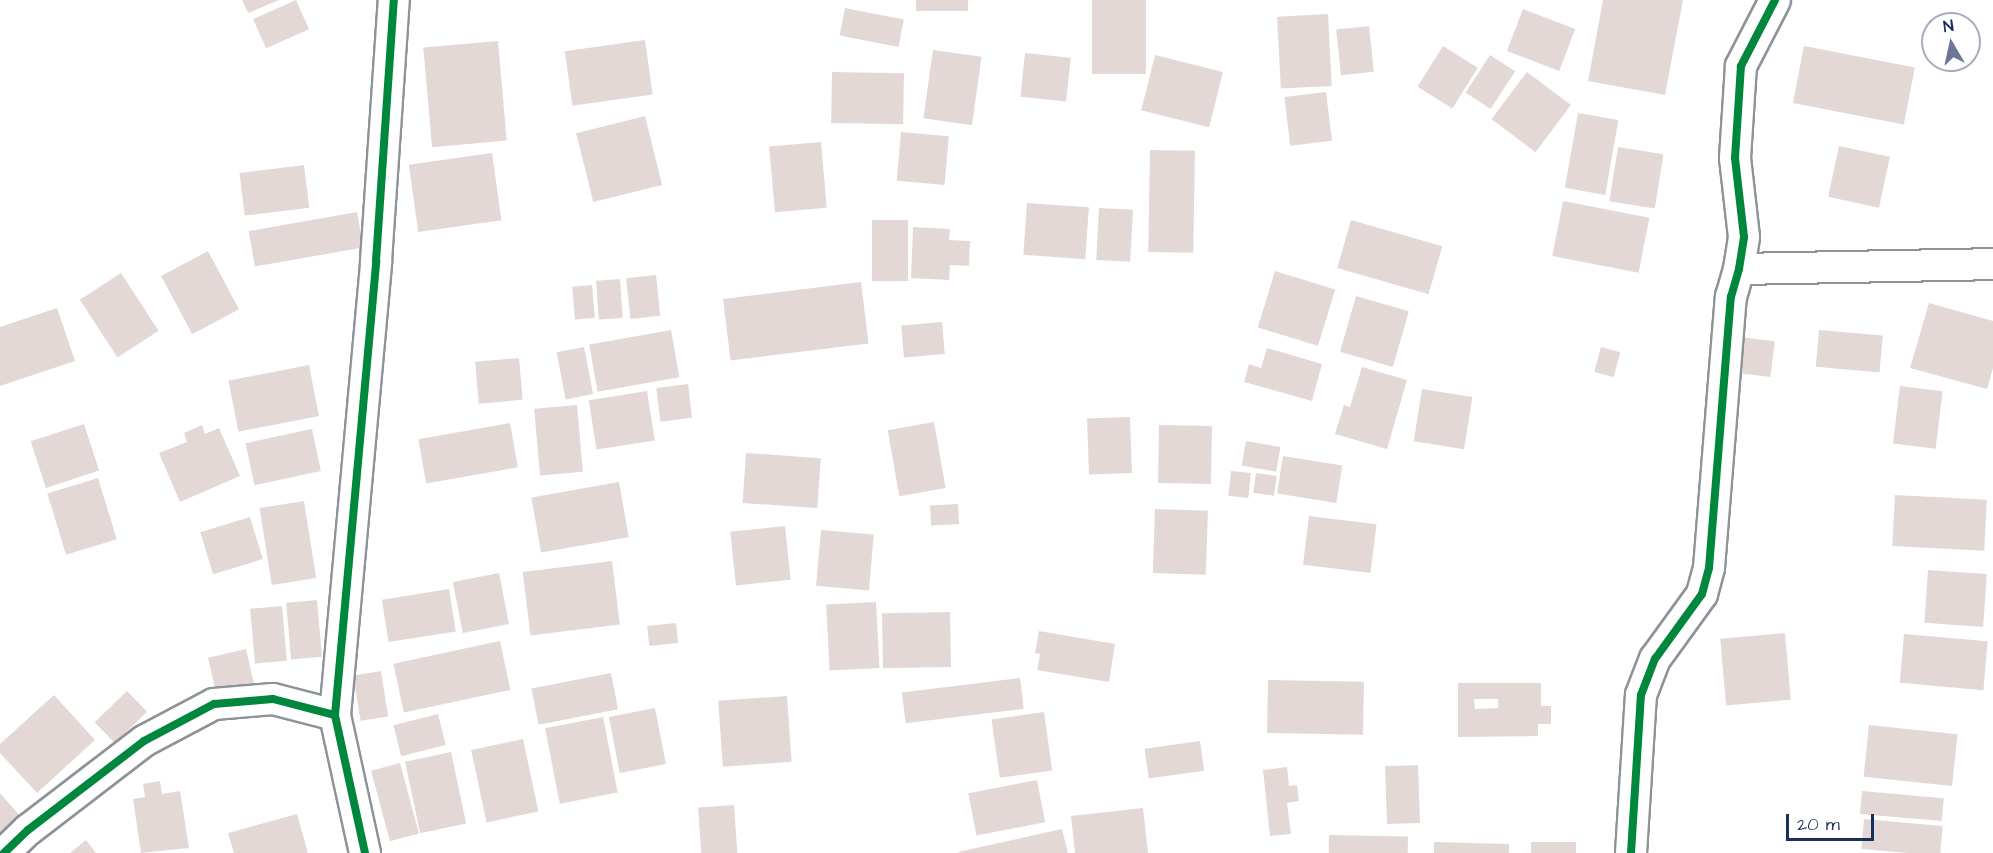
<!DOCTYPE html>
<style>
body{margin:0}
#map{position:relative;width:1993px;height:853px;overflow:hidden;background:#fff;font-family:"Architects Daughter",sans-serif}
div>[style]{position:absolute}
.building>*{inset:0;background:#e4d8d6;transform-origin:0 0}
.roads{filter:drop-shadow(2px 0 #8e929a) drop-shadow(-2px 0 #8e929a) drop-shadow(0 2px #8e929a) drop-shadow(0 -2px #8e929a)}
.minor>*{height:30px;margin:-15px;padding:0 15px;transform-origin:15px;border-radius:15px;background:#fff}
.cycleway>*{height:8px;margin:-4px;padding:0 4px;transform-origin:4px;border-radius:4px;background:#00873e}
span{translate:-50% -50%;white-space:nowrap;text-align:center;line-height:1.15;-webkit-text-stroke:6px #fff;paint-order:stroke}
.north{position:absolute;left:1921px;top:12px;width:60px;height:60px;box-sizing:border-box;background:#fff;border:2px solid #a4acbf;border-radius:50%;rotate:351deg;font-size:16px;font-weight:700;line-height:24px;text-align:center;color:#1b2f5e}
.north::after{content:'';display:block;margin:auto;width:21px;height:27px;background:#6b7896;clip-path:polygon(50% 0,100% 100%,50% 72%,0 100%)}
.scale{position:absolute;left:1786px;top:814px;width:88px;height:27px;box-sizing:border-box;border:3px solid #1b2f5e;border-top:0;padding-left:8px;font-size:18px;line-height:21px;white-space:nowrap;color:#1b2f5e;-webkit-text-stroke:4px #fff;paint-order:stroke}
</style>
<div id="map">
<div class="building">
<div style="clip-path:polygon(242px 0,279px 0,248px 13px)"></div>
<div style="left:296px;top:0;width:32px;height:47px;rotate:66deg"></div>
<div style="left:916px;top:0;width:52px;height:11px"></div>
<div style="left:1092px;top:0;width:54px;height:74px"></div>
<div style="clip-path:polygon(1603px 0,1683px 0,1665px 95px,1588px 81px)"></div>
<div style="left:845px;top:8px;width:60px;height:28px;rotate:11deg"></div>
<div style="left:1523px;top:9px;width:56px;height:45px;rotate:21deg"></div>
<div style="left:1328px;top:14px;width:72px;height:51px;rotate:87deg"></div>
<div style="left:1369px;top:26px;width:46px;height:33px;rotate:84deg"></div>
<div style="left:645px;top:40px;width:55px;height:81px;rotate:82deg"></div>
<div style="left:498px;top:41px;width:100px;height:75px;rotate:85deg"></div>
<div style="left:1443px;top:46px;width:41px;height:48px;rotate:32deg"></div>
<div style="left:1804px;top:46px;width:113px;height:58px;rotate:11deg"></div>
<div style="left:933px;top:50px;width:49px;height:69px;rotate:8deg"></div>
<div style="left:1025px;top:53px;width:46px;height:44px;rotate:6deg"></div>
<div style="left:1155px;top:55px;width:70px;height:57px;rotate:14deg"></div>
<div style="left:1490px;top:55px;width:30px;height:45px;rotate:33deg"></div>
<div style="left:832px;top:72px;width:72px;height:51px;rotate:1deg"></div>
<div style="left:1527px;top:72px;width:55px;height:59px;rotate:37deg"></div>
<div style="left:1326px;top:92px;width:49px;height:42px;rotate:83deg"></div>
<div style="left:1578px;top:113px;width:41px;height:76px;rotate:10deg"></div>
<div style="left:645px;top:116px;width:71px;height:71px;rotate:76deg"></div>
<div style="left:901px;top:132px;width:48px;height:49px;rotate:5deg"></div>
<div style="left:821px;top:142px;width:66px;height:52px;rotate:85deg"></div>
<div style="left:1839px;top:146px;width:52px;height:52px;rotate:12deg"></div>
<div style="left:1618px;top:147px;width:46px;height:55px;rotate:9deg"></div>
<div style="left:1150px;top:150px;width:45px;height:102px;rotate:1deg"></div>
<div style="left:492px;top:153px;width:68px;height:84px;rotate:82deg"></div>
<div style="left:304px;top:165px;width:43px;height:65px;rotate:83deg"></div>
<div style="left:1563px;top:201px;width:88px;height:56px;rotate:11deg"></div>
<div style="left:1027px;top:203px;width:62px;height:52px;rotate:4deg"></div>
<div style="left:1099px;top:208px;width:34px;height:52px;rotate:3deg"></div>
<div style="left:357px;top:212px;width:36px;height:110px;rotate:80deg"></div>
<div style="left:872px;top:220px;width:36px;height:61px"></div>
<div style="left:1351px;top:220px;width:95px;height:50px;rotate:16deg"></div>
<div style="clip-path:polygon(913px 227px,950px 229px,949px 240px,970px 241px,969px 266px,950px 265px,949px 280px,911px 278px)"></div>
<div style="left:208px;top:251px;width:66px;height:53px;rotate:62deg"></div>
<div style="left:1275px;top:271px;width:63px;height:59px;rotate:17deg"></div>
<div style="left:121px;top:273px;width:69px;height:49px;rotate:57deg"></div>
<div style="left:656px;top:275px;width:41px;height:30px;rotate:84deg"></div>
<div style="left:620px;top:279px;width:39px;height:24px;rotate:86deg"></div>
<div style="left:861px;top:282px;width:62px;height:139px;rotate:83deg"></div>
<div style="left:592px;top:285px;width:33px;height:20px;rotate:85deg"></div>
<div style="left:1356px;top:296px;width:55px;height:58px;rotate:16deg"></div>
<div style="clip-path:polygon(1929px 303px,1993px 321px,1993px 368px,1987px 389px,1910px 368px)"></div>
<div style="clip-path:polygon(57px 308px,75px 361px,0 386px,0 327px)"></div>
<div style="left:942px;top:322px;width:32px;height:41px;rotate:85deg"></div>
<div style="left:671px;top:330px;width:48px;height:83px;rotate:80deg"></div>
<div style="left:1819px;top:330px;width:64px;height:37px;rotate:5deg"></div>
<div style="left:1740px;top:337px;width:35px;height:36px;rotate:7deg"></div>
<div style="left:584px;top:347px;width:48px;height:28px;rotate:79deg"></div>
<div style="left:1601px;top:347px;width:20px;height:26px;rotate:15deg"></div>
<div style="clip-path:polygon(1267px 348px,1322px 364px,1312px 401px,1244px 382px,1249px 364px,1261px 368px)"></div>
<div style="left:519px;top:358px;width:42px;height:44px;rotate:85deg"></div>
<div style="left:309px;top:365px;width:52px;height:82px;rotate:79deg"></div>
<div style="clip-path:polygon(1362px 367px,1407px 380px,1387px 449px,1335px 434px,1344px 405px,1350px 407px)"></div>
<div style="left:688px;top:384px;width:34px;height:32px;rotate:83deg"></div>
<div style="left:1900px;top:386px;width:43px;height:58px;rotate:7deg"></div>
<div style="left:1422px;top:389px;width:51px;height:53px;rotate:9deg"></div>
<div style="left:647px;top:391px;width:50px;height:59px;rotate:81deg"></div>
<div style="left:577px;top:405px;width:67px;height:43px;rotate:85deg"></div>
<div style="left:1130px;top:417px;width:56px;height:43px;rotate:88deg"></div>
<div style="left:934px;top:422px;width:67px;height:47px;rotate:80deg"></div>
<div style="left:510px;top:423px;width:45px;height:93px;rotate:80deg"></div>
<div style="left:84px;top:424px;width:49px;height:56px;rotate:72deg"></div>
<div style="clip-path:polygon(202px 425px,205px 434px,219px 428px,240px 476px,180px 502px,159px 453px,187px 442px,184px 433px)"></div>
<div style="left:1159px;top:425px;width:53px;height:58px;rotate:1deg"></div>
<div style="left:312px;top:429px;width:43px;height:68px;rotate:78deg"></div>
<div style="left:1246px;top:441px;width:35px;height:25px;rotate:10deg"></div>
<div style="left:746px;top:453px;width:75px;height:50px;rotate:4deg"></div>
<div style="left:1283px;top:456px;width:60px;height:38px;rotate:9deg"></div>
<div style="left:1231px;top:471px;width:20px;height:25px;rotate:6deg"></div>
<div style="left:1256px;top:473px;width:21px;height:20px;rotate:8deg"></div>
<div style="left:98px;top:478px;width:64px;height:53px;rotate:73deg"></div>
<div style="left:619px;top:482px;width:56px;height:89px;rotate:80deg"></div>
<div style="left:1895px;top:495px;width:92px;height:51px;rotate:3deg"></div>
<div style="left:304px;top:501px;width:78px;height:45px;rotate:81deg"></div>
<div style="left:958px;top:504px;width:20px;height:28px;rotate:87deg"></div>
<div style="left:1155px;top:509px;width:53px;height:64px;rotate:2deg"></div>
<div style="left:1309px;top:516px;width:68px;height:49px;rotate:7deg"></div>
<div style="left:250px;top:517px;width:44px;height:52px;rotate:73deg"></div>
<div style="left:785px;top:526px;width:54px;height:55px;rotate:84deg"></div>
<div style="left:821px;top:530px;width:53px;height:56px;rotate:5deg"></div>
<div style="left:612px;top:561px;width:64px;height:90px;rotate:83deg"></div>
<div style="left:1928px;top:570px;width:59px;height:53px;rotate:4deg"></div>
<div style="left:499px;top:573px;width:52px;height:47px;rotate:79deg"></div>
<div style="left:449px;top:589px;width:43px;height:68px;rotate:81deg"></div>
<div style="left:317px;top:600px;width:57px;height:31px;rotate:85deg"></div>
<div style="left:876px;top:602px;width:66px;height:50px;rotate:87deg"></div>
<div style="left:282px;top:606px;width:55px;height:32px;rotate:85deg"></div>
<div style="left:950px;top:612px;width:55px;height:68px;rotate:89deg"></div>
<div style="left:676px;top:623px;width:20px;height:29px;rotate:84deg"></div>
<div style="clip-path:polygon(1039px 631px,1115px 644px,1109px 682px,1037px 670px,1040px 654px,1035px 653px)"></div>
<div style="left:1785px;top:633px;width:67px;height:65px;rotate:85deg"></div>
<div style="left:1904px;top:634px;width:84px;height:49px;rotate:5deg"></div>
<div style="left:500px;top:641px;width:50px;height:109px;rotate:78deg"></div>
<div style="left:246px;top:649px;width:35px;height:39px;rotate:77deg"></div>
<div style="left:381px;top:671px;width:46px;height:28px;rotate:81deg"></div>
<div style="left:611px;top:673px;width:37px;height:81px;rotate:79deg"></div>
<div style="left:1020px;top:678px;width:31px;height:119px;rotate:83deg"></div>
<div style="left:1268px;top:680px;width:96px;height:53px;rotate:1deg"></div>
<div style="clip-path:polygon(evenodd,1458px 683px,1541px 683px,1541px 706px,1551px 706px,1551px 724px,1538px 724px,1538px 736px,1458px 737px,1458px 683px,1474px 699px,1498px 699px,1498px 708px,1475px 709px,1474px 699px)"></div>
<div style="left:127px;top:691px;width:29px;height:45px;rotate:46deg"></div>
<div style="clip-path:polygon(54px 695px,95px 740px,37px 793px,0 753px,0 744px)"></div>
<div style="left:787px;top:696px;width:66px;height:69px;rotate:86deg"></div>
<div style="left:655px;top:708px;width:57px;height:47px;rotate:79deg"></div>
<div style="left:1044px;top:712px;width:59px;height:53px;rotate:82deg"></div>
<div style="left:438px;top:714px;width:32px;height:46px;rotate:76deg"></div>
<div style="left:603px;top:717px;width:77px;height:59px;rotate:79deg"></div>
<div style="left:1869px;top:725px;width:89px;height:52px;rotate:6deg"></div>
<div style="left:523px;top:739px;width:74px;height:53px;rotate:78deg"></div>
<div style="left:1200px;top:741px;width:30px;height:56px;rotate:82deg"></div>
<div style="left:451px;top:752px;width:73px;height:47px;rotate:78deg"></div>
<div style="left:400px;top:763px;width:73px;height:30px;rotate:75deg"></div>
<div style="left:1418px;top:765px;width:58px;height:33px;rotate:88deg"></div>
<div style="clip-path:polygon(1287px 767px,1289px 786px,1297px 785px,1299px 801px,1287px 803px,1291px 834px,1270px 836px,1263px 770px)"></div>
<div style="left:1037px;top:780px;width:43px;height:70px;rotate:79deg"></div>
<div style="clip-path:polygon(160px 781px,162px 794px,180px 791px,189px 848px,141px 853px,133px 799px,145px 797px,143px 784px)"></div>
<div style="left:1862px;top:791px;width:82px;height:23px;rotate:5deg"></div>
<div style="clip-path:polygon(0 793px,22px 818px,0 837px)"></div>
<div style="left:734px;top:805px;width:48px;height:36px;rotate:86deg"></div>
<div style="clip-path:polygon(1143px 808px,1148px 853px,1075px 853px,1071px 816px)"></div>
<div style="clip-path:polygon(297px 814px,308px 853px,234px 853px,228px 833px)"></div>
<div style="left:1864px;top:819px;width:79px;height:30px;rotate:5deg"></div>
<div style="clip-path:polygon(1062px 829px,1068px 853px,959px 853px,958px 852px)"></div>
<div style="left:1329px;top:835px;width:79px;height:18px;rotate:1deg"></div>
<div style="clip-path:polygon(86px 840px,96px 853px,70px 853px)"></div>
<div style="clip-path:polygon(1434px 842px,1509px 844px,1509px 853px,1434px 853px)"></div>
<div style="left:1531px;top:842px;width:45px;height:11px"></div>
</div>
<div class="roads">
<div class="minor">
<div style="left:1739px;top:269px;width:254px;rotate:-1.1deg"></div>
<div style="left:4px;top:853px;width:33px;rotate:-44deg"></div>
<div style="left:28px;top:830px;width:146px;rotate:-37.5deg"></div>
<div style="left:144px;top:741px;width:79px;rotate:-27.9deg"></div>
<div style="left:214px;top:704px;width:59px;rotate:-4.8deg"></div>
<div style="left:273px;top:699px;width:64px;rotate:14.5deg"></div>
<div style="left:365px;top:853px;width:141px;rotate:-102.3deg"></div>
<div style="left:335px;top:715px;width:456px;rotate:-84.8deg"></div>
<div style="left:376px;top:261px;width:262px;rotate:-86.1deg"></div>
<div style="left:1631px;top:853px;width:158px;rotate:-86.4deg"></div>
<div style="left:1641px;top:695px;width:39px;rotate:-69deg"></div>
<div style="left:1655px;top:659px;width:80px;rotate:-54.1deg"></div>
<div style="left:1702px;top:594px;width:27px;rotate:-75deg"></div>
<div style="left:1709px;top:568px;width:272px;rotate:-85.4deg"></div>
<div style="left:1731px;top:297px;width:29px;rotate:-74deg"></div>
<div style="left:1739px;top:269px;width:32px;rotate:-81deg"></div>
<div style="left:1744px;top:237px;width:80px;rotate:-96.5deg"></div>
<div style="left:1735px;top:158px;width:92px;rotate:-86.3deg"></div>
<div style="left:1741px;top:66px;width:74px;rotate:-62.7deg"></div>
</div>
</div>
<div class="cycleway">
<div style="left:4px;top:853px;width:33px;rotate:-44deg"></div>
<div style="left:28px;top:830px;width:146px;rotate:-37.5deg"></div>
<div style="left:144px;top:741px;width:79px;rotate:-27.9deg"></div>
<div style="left:214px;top:704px;width:59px;rotate:-4.8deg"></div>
<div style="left:273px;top:699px;width:64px;rotate:14.5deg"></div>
<div style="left:365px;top:853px;width:141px;rotate:-102.3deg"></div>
<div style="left:335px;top:715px;width:456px;rotate:-84.8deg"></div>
<div style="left:376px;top:261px;width:262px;rotate:-86.1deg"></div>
<div style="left:1631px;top:853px;width:158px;rotate:-86.4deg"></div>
<div style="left:1641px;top:695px;width:39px;rotate:-69deg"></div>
<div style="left:1655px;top:659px;width:80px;rotate:-54.1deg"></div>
<div style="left:1702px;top:594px;width:27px;rotate:-75deg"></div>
<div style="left:1709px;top:568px;width:272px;rotate:-85.4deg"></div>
<div style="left:1731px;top:297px;width:29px;rotate:-74deg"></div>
<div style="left:1739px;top:269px;width:32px;rotate:-81deg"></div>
<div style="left:1744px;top:237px;width:80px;rotate:-96.5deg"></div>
<div style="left:1735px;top:158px;width:92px;rotate:-86.3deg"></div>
<div style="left:1741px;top:66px;width:74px;rotate:-62.7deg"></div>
</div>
<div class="north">N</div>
<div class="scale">20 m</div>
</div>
